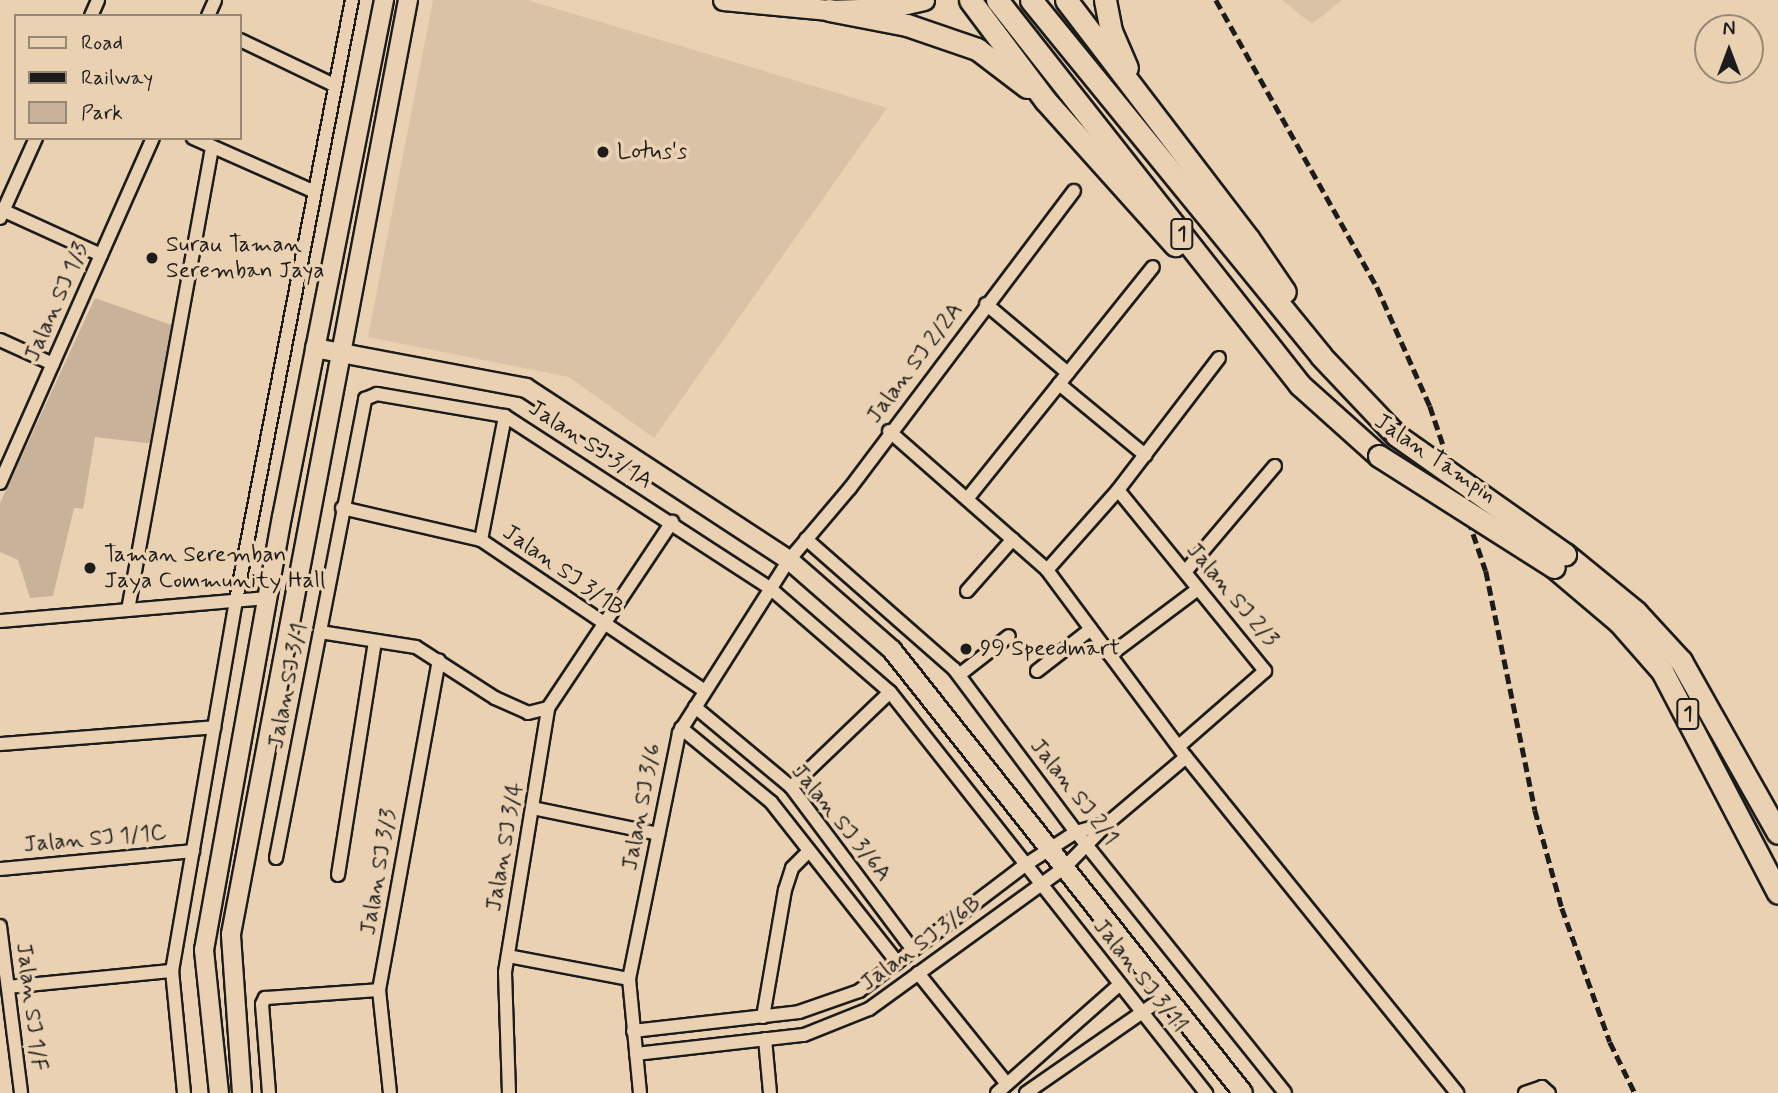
<!DOCTYPE html>
<style>
body{margin:0}
#map{position:relative;width:1778px;height:1093px;overflow:hidden;background:#ead1b2;font-family:Mynerve,sans-serif}
div>[style]{position:absolute}
.built>*{inset:0;background:#d9c2a6}
.green>*{inset:0;background:#c8b39a}
.roads{filter:drop-shadow(2px 0 #1c1c1c) drop-shadow(-2px 0 #1c1c1c) drop-shadow(0 2px #1c1c1c) drop-shadow(0 -2px #1c1c1c)}
.street>*{height:12px;margin:-6px;padding:0 6px;transform-origin:6px;border-radius:6px;background:#ead1b2}
.secondary>*{height:18px;margin:-9px;padding:0 9px;transform-origin:9px;border-radius:9px;background:#ead1b2}
.primary>*{height:19px;margin:-9.5px;padding:0 9.5px;transform-origin:9.5px;border-radius:9.5px;background:#ead1b2}
.highway>*{height:21px;margin:-10.5px;padding:0 10.5px;transform-origin:10.5px;border-radius:10.5px;background:#ead1b2}
.rail>*{height:4.5px;margin-top:-2.25px;transform-origin:0;background:repeating-linear-gradient(90deg,#1c1c1c 0 10px,transparent 0 15px)}
.bridges{filter:drop-shadow(2px 0 #1c1c1c) drop-shadow(-2px 0 #1c1c1c) drop-shadow(0 2px #1c1c1c) drop-shadow(0 -2px #1c1c1c)}
.highway-bridge>*{height:21px;margin:-10.5px;padding:0 10.5px;transform-origin:10.5px;border-radius:10.5px;background:#ead1b2}
.dots>*{width:19px;height:19px;translate:-50% -50%;box-sizing:border-box;border:4px solid #ead1b2;border-radius:50%}
span{translate:-50% -50%;white-space:nowrap;text-align:center;line-height:1.15;-webkit-text-stroke:7px #ead1b2;paint-order:stroke}
.shield-label span{padding:2px 5px;background:#ead1b2;border:2px solid;border-radius:5px;-webkit-text-stroke-width:0}
.shield-label{font-size:21px;color:#1c1c1c;font-weight:700}
.poi-label{font-size:23px;color:#1c1c1c}
.left{translate:0 -50%;text-align:left}
.street-label{font-size:23px;color:#1c1c1c}
.legend{position:absolute;left:14px;top:14px;width:228px;height:126px;box-sizing:border-box;background:#ead1b2;border:2px solid #988976;margin:0;padding:9px 12px;list-style:none;font-size:21px;color:#1c1c1c}
.legend li{display:flex;align-items:center;gap:14px;height:35px}
.legend b{width:35px;border:2px solid #988976}
.north{position:absolute;left:1694px;top:14px;width:70px;height:70px;box-sizing:border-box;background:#ead1b2;border:2px solid #988976;border-radius:50%;rotate:0deg;font-size:19px;font-weight:700;line-height:28px;text-align:center;color:#1c1c1c}
.north::after{content:'';display:block;margin:auto;width:24px;height:32px;background:#1c1c1c;clip-path:polygon(50% 0,100% 100%,50% 72%,0 100%)}
</style>
<div id="map">
<div class="built">
<div style="clip-path:polygon(433px 0,527px 0,887px 108px,654px 438px,569px 377px,368px 337px)"></div>
<div style="clip-path:polygon(1282px 0,1342px 0,1312px 24px)"></div>
</div>
<div class="green">
<div style="clip-path:polygon(95px 298px,177px 327px,155px 444px,95px 437px,83px 509px,74px 508px,53px 596px,30px 598px,18px 560px,0 552px,0 503px)"></div>
</div>
<div class="roads">
<div class="street">
<div style="left:91px;top:16px;width:17px;rotate:-66deg"></div>
<div style="left:208px;top:16px;width:17px;rotate:-66deg"></div>
<div style="left:240px;top:40px;width:104px;rotate:25.6deg"></div>
<div style="left:193px;top:138px;width:133px;rotate:23.9deg"></div>
<div style="left:0;top:209px;width:111px;rotate:24.5deg"></div>
<div style="left:0;top:218px;width:88px;rotate:-65.8deg"></div>
<div style="left:986px;top:304px;width:107px;rotate:40.1deg"></div>
<div style="left:0;top:340px;width:58px;rotate:24.4deg"></div>
<div style="left:1059px;top:384px;width:112px;rotate:39.5deg"></div>
<div style="left:889px;top:431px;width:210px;rotate:41.3deg"></div>
<div style="left:1047px;top:570px;width:233px;rotate:53.4deg"></div>
<div style="left:1186px;top:757px;width:432px;rotate:51.1deg"></div>
<div style="left:0;top:483px;width:377px;rotate:-66.1deg"></div>
<div style="left:1118px;top:490px;width:233px;rotate:50.9deg"></div>
<div style="left:1265px;top:671px;width:114px;rotate:138.9deg"></div>
<div style="left:967px;top:499px;width:297px;rotate:-51.3deg"></div>
<div style="left:342px;top:508px;width:143px;rotate:13deg"></div>
<div style="left:481px;top:540px;width:270px;rotate:34deg"></div>
<div style="left:806px;top:539px;width:197px;rotate:41.3deg"></div>
<div style="left:954px;top:669px;width:204px;rotate:53.2deg"></div>
<div style="left:1076px;top:832px;width:334px;rotate:51.3deg"></div>
<div style="left:481px;top:540px;width:126px;rotate:-79deg"></div>
<div style="left:1047px;top:570px;width:107px;rotate:-48.4deg"></div>
<div style="left:1118px;top:490px;width:166px;rotate:-52.6deg"></div>
<div style="left:1185px;top:572px;width:139px;rotate:-49.7deg"></div>
<div style="left:967px;top:591px;width:69px;rotate:-48.5deg"></div>
<div style="left:128px;top:610px;width:471px;rotate:-79.7deg"></div>
<div style="left:0;top:621px;width:268px;rotate:-4.9deg"></div>
<div style="left:320px;top:632px;width:97px;rotate:8.9deg"></div>
<div style="left:416px;top:647px;width:94px;rotate:32.8deg"></div>
<div style="left:495px;top:698px;width:36px;rotate:24deg"></div>
<div style="left:528px;top:713px;width:21px;rotate:-14deg"></div>
<div style="left:1110px;top:655px;width:110px;rotate:-36.9deg"></div>
<div style="left:1037px;top:671px;width:68px;rotate:-37.9deg"></div>
<div style="left:959px;top:675px;width:63px;rotate:-38deg"></div>
<div style="left:695px;top:707px;width:125px;rotate:39.8deg"></div>
<div style="left:791px;top:787px;width:202px;rotate:53.2deg"></div>
<div style="left:681px;top:728px;width:117px;rotate:39.4deg"></div>
<div style="left:771px;top:802px;width:204px;rotate:51.8deg"></div>
<div style="left:0;top:744px;width:215px;rotate:-4.5deg"></div>
<div style="left:791px;top:787px;width:137px;rotate:-43.8deg"></div>
<div style="left:533px;top:808px;width:128px;rotate:11.7deg"></div>
<div style="left:276px;top:858px;width:468px;rotate:-79deg"></div>
<div style="left:365px;top:399px;width:13px;rotate:-23deg"></div>
<div style="left:377px;top:394px;width:130px;rotate:9.8deg"></div>
<div style="left:505px;top:416px;width:317px;rotate:33deg"></div>
<div style="left:771px;top:589px;width:157px;rotate:40.9deg"></div>
<div style="left:890px;top:692px;width:511px;rotate:51.76deg"></div>
<div style="left:0;top:869px;width:194px;rotate:-5.3deg"></div>
<div style="left:338px;top:875px;width:236px;rotate:-81deg"></div>
<div style="left:0;top:926px;width:168px;rotate:82.8deg"></div>
<div style="left:508px;top:956px;width:123px;rotate:10.8deg"></div>
<div style="left:918px;top:973px;width:142px;rotate:51.3deg"></div>
<div style="left:8px;top:987px;width:165px;rotate:-5.6deg"></div>
<div style="left:763px;top:1017px;width:129px;rotate:-80.2deg"></div>
<div style="left:785px;top:890px;width:23px;rotate:-72deg"></div>
<div style="left:792px;top:868px;width:24px;rotate:-45deg"></div>
<div style="left:633px;top:1031px;width:167px;rotate:-6.5deg"></div>
<div style="left:799px;top:1012px;width:64px;rotate:-19.3deg"></div>
<div style="left:859px;top:991px;width:208px;rotate:-37.2deg"></div>
<div style="left:1025px;top:865px;width:61px;rotate:-32.9deg"></div>
<div style="left:1076px;top:832px;width:33px;rotate:-16deg"></div>
<div style="left:765px;top:1039px;width:54px;rotate:84.7deg"></div>
<div style="left:636px;top:1054px;width:169px;rotate:-6.5deg"></div>
<div style="left:804px;top:1035px;width:70px;rotate:-21.8deg"></div>
<div style="left:869px;top:1009px;width:242px;rotate:-35.9deg"></div>
<div style="left:1065px;top:867px;width:62px;rotate:-45.7deg"></div>
<div style="left:1108px;top:823px;width:102px;rotate:-40.2deg"></div>
<div style="left:184px;top:1093px;width:123px;rotate:-95.6deg"></div>
<div style="left:172px;top:971px;width:376px;rotate:-80.2deg"></div>
<div style="left:236px;top:600px;width:611px;rotate:-79.06deg"></div>
<div style="left:269px;top:1093px;width:89px;rotate:-94.5deg"></div>
<div style="left:262px;top:1004px;width:7px;rotate:-63deg"></div>
<div style="left:265px;top:998px;width:114px;rotate:-4deg"></div>
<div style="left:390px;top:1093px;width:104px;rotate:-96.1deg"></div>
<div style="left:379px;top:990px;width:335px;rotate:-79.7deg"></div>
<div style="left:509px;top:1093px;width:121px;rotate:-91.9deg"></div>
<div style="left:505px;top:972px;width:267px;rotate:-80.7deg"></div>
<div style="left:548px;top:708px;width:224px;rotate:-56.3deg"></div>
<div style="left:640px;top:1093px;width:115px;rotate:-95.5deg"></div>
<div style="left:629px;top:979px;width:251px;rotate:-78.5deg"></div>
<div style="left:679px;top:733px;width:205px;rotate:-57.6deg"></div>
<div style="left:789px;top:560px;width:94px;rotate:-49.7deg"></div>
<div style="left:850px;top:488px;width:372px;rotate:-53deg"></div>
<div style="left:997px;top:1093px;width:164px;rotate:-41.5deg"></div>
<div style="left:1026px;top:1093px;width:172px;rotate:-34.8deg"></div>
<div style="left:1525px;top:1093px;width:18px;rotate:-19deg"></div>
<div style="left:1542px;top:1087px;width:9px;rotate:41deg"></div>
</div>
<div class="secondary">
<div style="left:315px;top:348px;width:215px;rotate:10.7deg"></div>
<div style="left:526px;top:388px;width:314px;rotate:33.2deg"></div>
<div style="left:789px;top:560px;width:137px;rotate:41.1deg"></div>
<div style="left:892px;top:650px;width:565px;rotate:51.61deg"></div>
<div style="left:219px;top:1093px;width:144px;rotate:-96deg"></div>
<div style="left:204px;top:950px;width:440px;rotate:-79.8deg"></div>
<div style="left:282px;top:517px;width:527px;rotate:-78.84deg"></div>
<div style="left:242px;top:1093px;width:159px;rotate:-94deg"></div>
<div style="left:231px;top:934px;width:951px;rotate:-79.27deg"></div>
</div>
<div class="primary">
<div style="left:723px;top:0;width:106px;rotate:5.4deg"></div>
<div style="left:829px;top:10px;width:60px;rotate:-1.9deg"></div>
<div style="left:889px;top:8px;width:36px;rotate:-13deg"></div>
</div>
<div class="highway">
<div style="left:970px;top:0;width:125px;rotate:53.1deg"></div>
<div style="left:1045px;top:100px;width:195px;rotate:48.1deg"></div>
<div style="left:997px;top:0;width:490px;rotate:51.8deg"></div>
<div style="left:1300px;top:385px;width:106px;rotate:41.9deg"></div>
<div style="left:1031px;top:0;width:459px;rotate:50.8deg"></div>
<div style="left:1321px;top:356px;width:109px;rotate:46.5deg"></div>
<div style="left:1066px;top:0;width:300px;rotate:52.6deg"></div>
<div style="left:1248px;top:238px;width:65px;rotate:55.6deg"></div>
<div style="left:1105px;top:0;width:32px;rotate:79deg"></div>
<div style="left:1111px;top:31px;width:40px;rotate:66.6deg"></div>
<div style="left:829px;top:10px;width:79px;rotate:10.9deg"></div>
<div style="left:907px;top:25px;width:74px;rotate:18.9deg"></div>
<div style="left:977px;top:49px;width:63px;rotate:37.2deg"></div>
<div style="left:1565px;top:554px;width:92px;rotate:39.2deg"></div>
<div style="left:1636px;top:612px;width:67px;rotate:47.4deg"></div>
<div style="left:1681px;top:661px;width:197px;rotate:60.6deg"></div>
<div style="left:1554px;top:567px;width:85px;rotate:40.2deg"></div>
<div style="left:1619px;top:622px;width:65px;rotate:48.7deg"></div>
<div style="left:1662px;top:671px;width:250px;rotate:62.4deg"></div>
</div>
</div>
<div class="rail">
<div style="left:1216px;top:0;width:329px;rotate:60.7deg"></div>
<div style="left:1377px;top:287px;width:130px;rotate:66deg"></div>
<div style="left:1430px;top:406px;width:174px;rotate:71.3deg"></div>
<div style="left:1486px;top:571px;width:244px;rotate:78.4deg"></div>
<div style="left:1535px;top:810px;width:102px;rotate:74.6deg"></div>
<div style="left:1562px;top:908px;width:142px;rotate:70.3deg"></div>
<div style="left:1610px;top:1042px;width:57px;rotate:63.9deg"></div>
</div>
<div class="bridges">
<div class="highway-bridge">
<div style="left:1396px;top:435px;width:207px;rotate:35.2deg"></div>
<div style="left:1379px;top:456px;width:207px;rotate:32.4deg"></div>
</div>
</div>
<div class="dots">
<div style="left:603px;top:152px;background:#1c1c1c"></div>
<div style="left:152px;top:258px;background:#1c1c1c"></div>
<div style="left:90px;top:568px;background:#1c1c1c"></div>
<div style="left:966px;top:649px;background:#1c1c1c"></div>
</div>
<div class="shield-label">
<span style="left:1182px;top:234px">1</span>
<span style="left:1688px;top:714px">1</span>
</div>
<div class="poi-label">
<span class="left" style="left:617px;top:152px">Lotus's</span>
<span class="left" style="left:166px;top:258px">Surau Taman<br>Seremban Jaya</span>
<span class="left" style="left:104px;top:568px">Taman Seremban<br>Jaya Community Hall</span>
<span class="left" style="left:980px;top:649px">99 Speedmart</span>
</div>
<div class="street-label">
<span style="left:57px;top:302px;rotate:-66deg">Jalan SJ 1/3</span>
<span style="left:915px;top:363px;rotate:-53deg">Jalan SJ 2/2A</span>
<span style="left:590px;top:445px;rotate:33deg">Jalan SJ 3/1A</span>
<span style="left:1435px;top:459px;rotate:34deg">Jalan Tampin</span>
<span style="left:563px;top:571px;rotate:35deg">Jalan SJ 3/1B</span>
<span style="left:1232px;top:595px;rotate:50deg">Jalan SJ 2/3</span>
<span style="left:288px;top:686px;rotate:-79deg">Jalan SJ 3/1</span>
<span style="left:1074px;top:792px;rotate:52deg">Jalan SJ 2/1</span>
<span style="left:642px;top:807px;rotate:-79deg">Jalan SJ 3/6</span>
<span style="left:841px;top:823px;rotate:51deg">Jalan SJ 3/6A</span>
<span style="left:95px;top:839px;rotate:-5deg">Jalan SJ 1/1C</span>
<span style="left:505px;top:847px;rotate:-80deg">Jalan SJ 3/4</span>
<span style="left:379px;top:872px;rotate:-80deg">Jalan SJ 3/3</span>
<span style="left:921px;top:944px;rotate:-36deg">Jalan SJ 3/6B</span>
<span style="left:1140px;top:976px;rotate:52deg">Jalan SJ 3/11</span>
<span style="left:31px;top:1007px;rotate:83deg">Jalan SJ 1/F</span>
</div>
<ul class="legend">
<li><b style="height:9px;background:#ead1b2"></b>Road</li>
<li><b style="height:9px;background:#1c1c1c"></b>Railway</li>
<li><b style="height:19px;background:#c8b39a"></b>Park</li>
</ul>
<div class="north">N</div>
</div>
